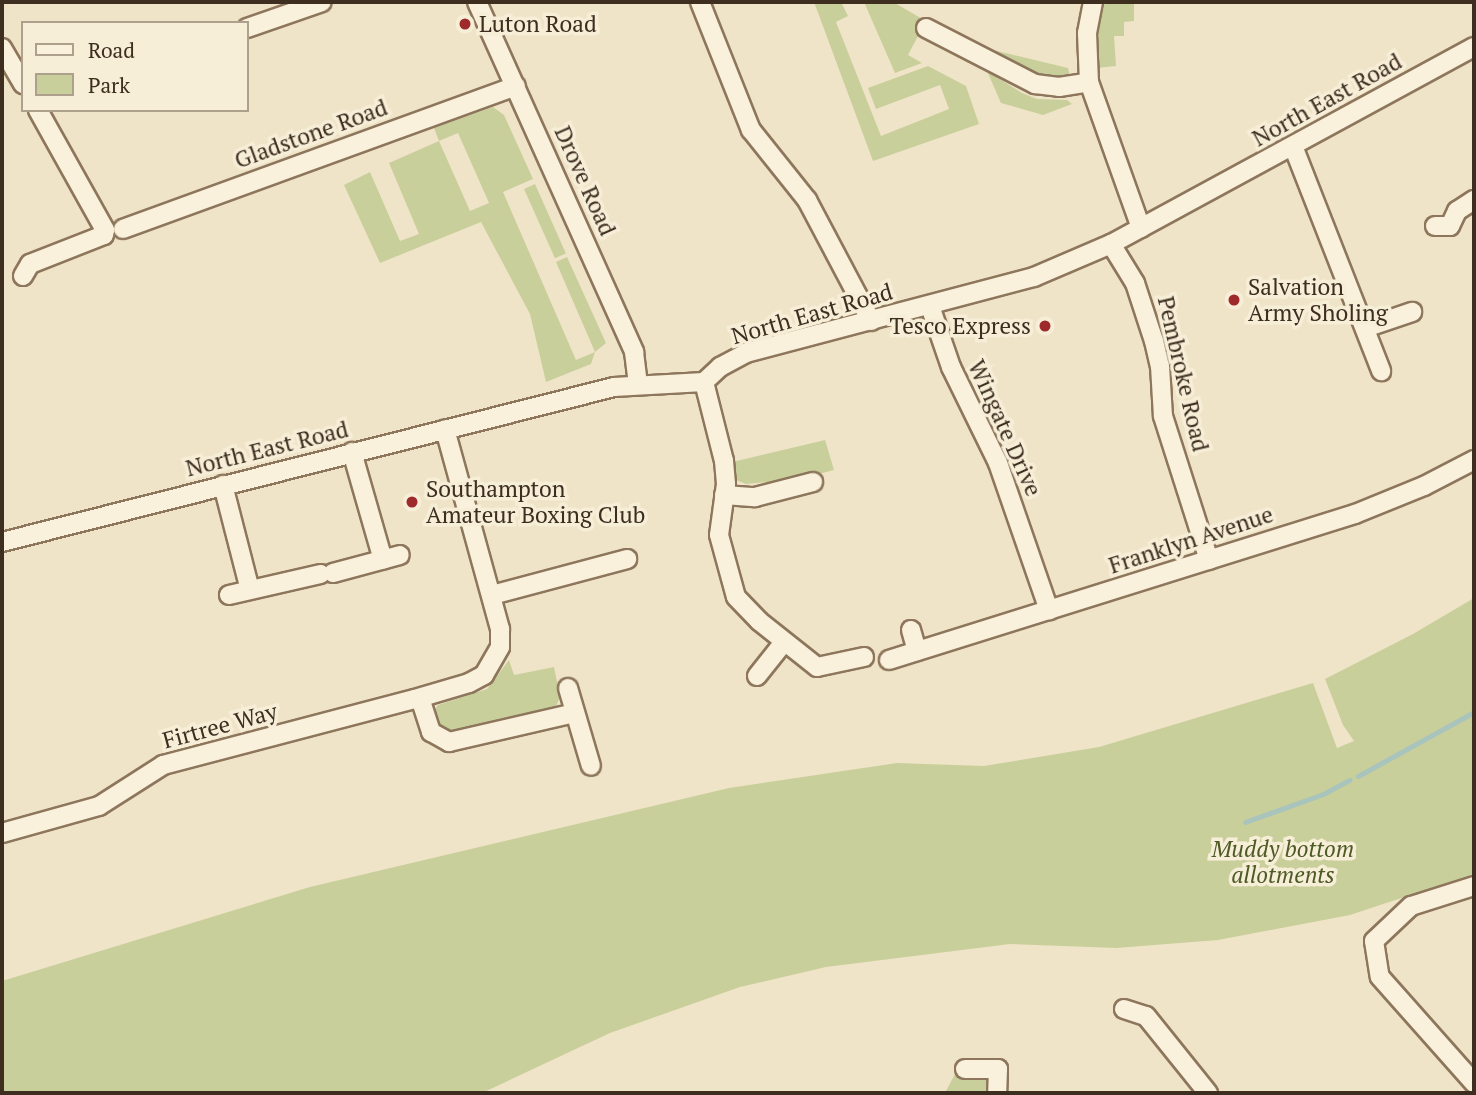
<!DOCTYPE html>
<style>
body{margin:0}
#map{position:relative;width:1476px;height:1095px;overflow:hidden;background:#f0e4c8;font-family:"PT Serif",serif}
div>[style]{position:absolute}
.green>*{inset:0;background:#c9cf9b;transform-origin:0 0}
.stream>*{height:5px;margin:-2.5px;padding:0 2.5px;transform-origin:2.5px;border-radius:2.5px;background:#a9c4bc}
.roads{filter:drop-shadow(2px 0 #8d765c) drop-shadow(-2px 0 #8d765c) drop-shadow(0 2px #8d765c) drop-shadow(0 -2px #8d765c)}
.minor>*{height:18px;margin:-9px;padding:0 9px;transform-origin:9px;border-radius:9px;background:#faf1dc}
.dots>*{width:19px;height:19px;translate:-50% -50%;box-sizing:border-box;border:4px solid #f7eed8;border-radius:50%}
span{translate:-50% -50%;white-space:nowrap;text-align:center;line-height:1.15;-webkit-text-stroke:7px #f7eed8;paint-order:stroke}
.poi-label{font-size:23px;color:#3d2e20}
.left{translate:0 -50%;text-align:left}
.right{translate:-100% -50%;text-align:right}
.street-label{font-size:23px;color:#3d2e20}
.park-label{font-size:23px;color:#4d5a26;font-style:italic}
.frame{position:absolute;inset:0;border:4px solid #3d2e20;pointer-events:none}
.legend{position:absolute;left:21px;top:21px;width:228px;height:91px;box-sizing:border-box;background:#f7eed8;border:2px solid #ada18e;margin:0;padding:9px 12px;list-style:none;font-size:21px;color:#3d2e20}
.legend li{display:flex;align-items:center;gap:14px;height:35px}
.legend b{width:35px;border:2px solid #ada18e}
</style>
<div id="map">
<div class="green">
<div style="clip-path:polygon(814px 2px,841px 2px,848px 16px,836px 22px,881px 136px,949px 109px,940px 85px,876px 109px,868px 88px,928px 66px,966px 86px,979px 124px,873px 161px)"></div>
<div style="clip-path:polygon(864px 2px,893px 2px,926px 21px,908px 55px,922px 63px,895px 73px)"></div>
<div style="clip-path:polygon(1105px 2px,1134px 2px,1134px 21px,1124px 22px,1124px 36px,1114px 36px,1116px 66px,1097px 68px,1097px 32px)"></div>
<div style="clip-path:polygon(980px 47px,1068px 68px,1070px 77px,1040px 77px)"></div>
<div style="clip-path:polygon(987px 71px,1022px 93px,1037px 99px,1067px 100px,1072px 104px,1043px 115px,1001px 103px)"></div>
<div style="clip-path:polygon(evenodd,493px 107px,504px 115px,533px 179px,503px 192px,576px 360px,595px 352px,556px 262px,567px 257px,606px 343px,595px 352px,591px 364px,546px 382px,530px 314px,481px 222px,380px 263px,344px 185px,370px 172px,400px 241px,419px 234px,389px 163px,439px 141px,434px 128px,493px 107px,458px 133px,489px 203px,470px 211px,439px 141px,458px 133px)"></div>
<div style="left:535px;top:184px;width:76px;height:12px;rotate:66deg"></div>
<div style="clip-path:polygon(825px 440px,834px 470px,768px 487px,766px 482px,746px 484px,736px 480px,732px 462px)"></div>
<div style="clip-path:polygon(1474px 598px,1474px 874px,1350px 915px,1218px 940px,1116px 948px,1010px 944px,826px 967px,740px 987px,610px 1033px,482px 1093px,2px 1093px,2px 981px,310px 887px,729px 788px,897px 763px,984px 766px,1099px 747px,1313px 683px,1337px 748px,1354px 741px,1343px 725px,1325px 679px,1413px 634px)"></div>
<div style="clip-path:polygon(509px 660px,514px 675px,554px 667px,560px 697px,554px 711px,461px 732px,450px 732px,435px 725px,434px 711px,438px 705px,487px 689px)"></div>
<div style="clip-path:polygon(956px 1072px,986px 1078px,992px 1093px,945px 1093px)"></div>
</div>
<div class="stream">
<div style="left:1358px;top:776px;width:132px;rotate:-28.9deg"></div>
<div style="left:1245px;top:822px;width:83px;rotate:-19.7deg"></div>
<div style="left:1323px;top:794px;width:30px;rotate:-28deg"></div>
</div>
<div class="roads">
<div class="minor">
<div style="left:477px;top:2px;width:384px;rotate:65.8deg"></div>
<div style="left:634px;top:352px;width:32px;rotate:83deg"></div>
<div style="left:700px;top:2px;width:138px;rotate:68.3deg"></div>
<div style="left:751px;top:130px;width:90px;rotate:51.3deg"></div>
<div style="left:807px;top:200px;width:137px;rotate:62.1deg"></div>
<div style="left:1093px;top:2px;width:32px;rotate:101deg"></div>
<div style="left:1087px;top:33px;width:49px;rotate:87.7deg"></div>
<div style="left:1089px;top:82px;width:155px;rotate:70.4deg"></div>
<div style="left:247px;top:28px;width:79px;rotate:-19.1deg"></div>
<div style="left:926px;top:28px;width:123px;rotate:27.2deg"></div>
<div style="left:1035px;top:84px;width:24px;rotate:7deg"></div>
<div style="left:1059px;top:87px;width:30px;rotate:-9deg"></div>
<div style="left:2px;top:48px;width:42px;rotate:59.7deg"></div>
<div style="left:1293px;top:146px;width:242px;rotate:68.6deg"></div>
<div style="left:1435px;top:226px;width:15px"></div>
<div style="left:1450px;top:226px;width:17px;rotate:-65deg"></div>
<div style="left:1457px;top:211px;width:20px;rotate:-33deg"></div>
<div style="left:123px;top:229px;width:418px;rotate:-20deg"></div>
<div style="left:1111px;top:244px;width:46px;rotate:58.4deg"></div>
<div style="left:1135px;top:283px;width:61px;rotate:71.9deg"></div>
<div style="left:1154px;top:341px;width:26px;rotate:77deg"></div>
<div style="left:1160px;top:366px;width:50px;rotate:86.6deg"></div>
<div style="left:1163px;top:416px;width:151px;rotate:72.3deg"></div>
<div style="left:23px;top:276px;width:14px;rotate:-60deg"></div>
<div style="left:30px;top:264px;width:79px;rotate:-21.4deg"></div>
<div style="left:104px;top:235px;width:5px;rotate:-79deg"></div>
<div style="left:105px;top:230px;width:137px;rotate:-119.2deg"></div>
<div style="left:930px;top:306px;width:65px;rotate:71deg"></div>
<div style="left:951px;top:367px;width:107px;rotate:63.9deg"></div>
<div style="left:998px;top:463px;width:156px;rotate:70.9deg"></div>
<div style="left:1365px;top:328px;width:50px;rotate:-18.8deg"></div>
<div style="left:704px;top:382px;width:81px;rotate:75.8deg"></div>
<div style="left:724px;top:461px;width:23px;rotate:85deg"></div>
<div style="left:726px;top:484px;width:51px;rotate:97.8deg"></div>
<div style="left:719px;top:535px;width:64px;rotate:74.7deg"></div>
<div style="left:736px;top:597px;width:33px;rotate:46deg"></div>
<div style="left:759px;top:621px;width:74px;rotate:38.4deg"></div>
<div style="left:817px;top:667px;width:48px;rotate:-12deg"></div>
<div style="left:352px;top:452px;width:112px;rotate:74deg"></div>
<div style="left:223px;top:485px;width:108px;rotate:75.6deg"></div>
<div style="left:724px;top:495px;width:31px;rotate:4deg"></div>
<div style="left:755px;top:497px;width:60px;rotate:-14.5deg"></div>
<div style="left:2px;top:542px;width:631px;rotate:-14.21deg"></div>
<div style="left:614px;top:387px;width:90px;rotate:-3.2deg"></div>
<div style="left:704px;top:382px;width:22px;rotate:-43deg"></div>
<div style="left:720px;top:367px;width:30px;rotate:-28deg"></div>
<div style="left:746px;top:353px;width:298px;rotate:-14.8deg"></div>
<div style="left:1034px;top:277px;width:84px;rotate:-23.2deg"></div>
<div style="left:1111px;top:244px;width:413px;rotate:-28.5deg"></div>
<div style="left:333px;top:573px;width:69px;rotate:-15deg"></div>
<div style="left:229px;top:595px;width:94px;rotate:-12.9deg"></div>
<div style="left:492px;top:595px;width:140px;rotate:-14.9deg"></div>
<div style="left:911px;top:630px;width:22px;rotate:74deg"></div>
<div style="left:889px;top:660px;width:488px;rotate:-17.4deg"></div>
<div style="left:1355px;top:514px;width:74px;rotate:-22.1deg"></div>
<div style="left:1424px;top:486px;width:56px;rotate:-27.5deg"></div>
<div style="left:757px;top:676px;width:43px;rotate:-51.5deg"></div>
<div style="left:568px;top:688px;width:81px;rotate:73.6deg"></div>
<div style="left:420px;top:698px;width:36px;rotate:72deg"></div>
<div style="left:431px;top:732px;width:21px;rotate:29deg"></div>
<div style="left:449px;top:742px;width:129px;rotate:-13deg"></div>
<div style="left:2px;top:833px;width:101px;rotate:-15.6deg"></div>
<div style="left:99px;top:806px;width:76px;rotate:-32.6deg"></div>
<div style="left:163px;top:765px;width:260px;rotate:-14.7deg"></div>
<div style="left:415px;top:699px;width:56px;rotate:-16.5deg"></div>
<div style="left:469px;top:683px;width:17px;rotate:-28deg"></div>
<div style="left:484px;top:675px;width:32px;rotate:-60deg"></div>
<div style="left:500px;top:647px;width:18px;rotate:-90deg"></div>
<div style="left:500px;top:629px;width:207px;rotate:-105.4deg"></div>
<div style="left:1474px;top:886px;width:66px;rotate:162.4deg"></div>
<div style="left:1411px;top:906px;width:51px;rotate:136.6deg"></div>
<div style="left:1374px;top:941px;width:36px;rotate:81deg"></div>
<div style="left:1380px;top:977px;width:142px;rotate:48.4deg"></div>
<div style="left:1124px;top:1009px;width:23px;rotate:18deg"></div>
<div style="left:1146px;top:1016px;width:99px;rotate:51.2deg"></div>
<div style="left:965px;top:1069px;width:33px"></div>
<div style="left:998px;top:1069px;width:24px;rotate:92deg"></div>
</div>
</div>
<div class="dots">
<div style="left:465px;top:24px;background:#9e2a2b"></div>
<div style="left:1234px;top:300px;background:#9e2a2b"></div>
<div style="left:1045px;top:326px;background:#9e2a2b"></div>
<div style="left:412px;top:502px;background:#9e2a2b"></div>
</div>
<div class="poi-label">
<span class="left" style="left:479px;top:24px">Luton Road</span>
<span class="left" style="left:1248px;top:300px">Salvation<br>Army Sholing</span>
<span class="right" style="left:1031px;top:326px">Tesco Express</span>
<span class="left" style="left:426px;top:502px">Southampton<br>Amateur Boxing Club</span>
</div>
<div class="street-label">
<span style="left:1327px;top:100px;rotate:-29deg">North East Road</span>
<span style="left:311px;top:134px;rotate:-20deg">Gladstone Road</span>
<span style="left:585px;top:181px;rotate:66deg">Drove Road</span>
<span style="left:812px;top:314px;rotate:-16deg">North East Road</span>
<span style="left:1183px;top:374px;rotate:77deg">Pembroke Road</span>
<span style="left:1005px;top:428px;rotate:66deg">Wingate Drive</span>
<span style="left:267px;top:449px;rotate:-14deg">North East Road</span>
<span style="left:1191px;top:540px;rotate:-18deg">Franklyn Avenue</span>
<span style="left:220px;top:726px;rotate:-15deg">Firtree Way</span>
</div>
<div class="park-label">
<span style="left:1283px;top:862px">Muddy bottom<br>allotments</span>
</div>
<div class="frame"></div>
<ul class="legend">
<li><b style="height:9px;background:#faf1dc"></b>Road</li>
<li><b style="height:19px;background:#c9cf9b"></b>Park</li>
</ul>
</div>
